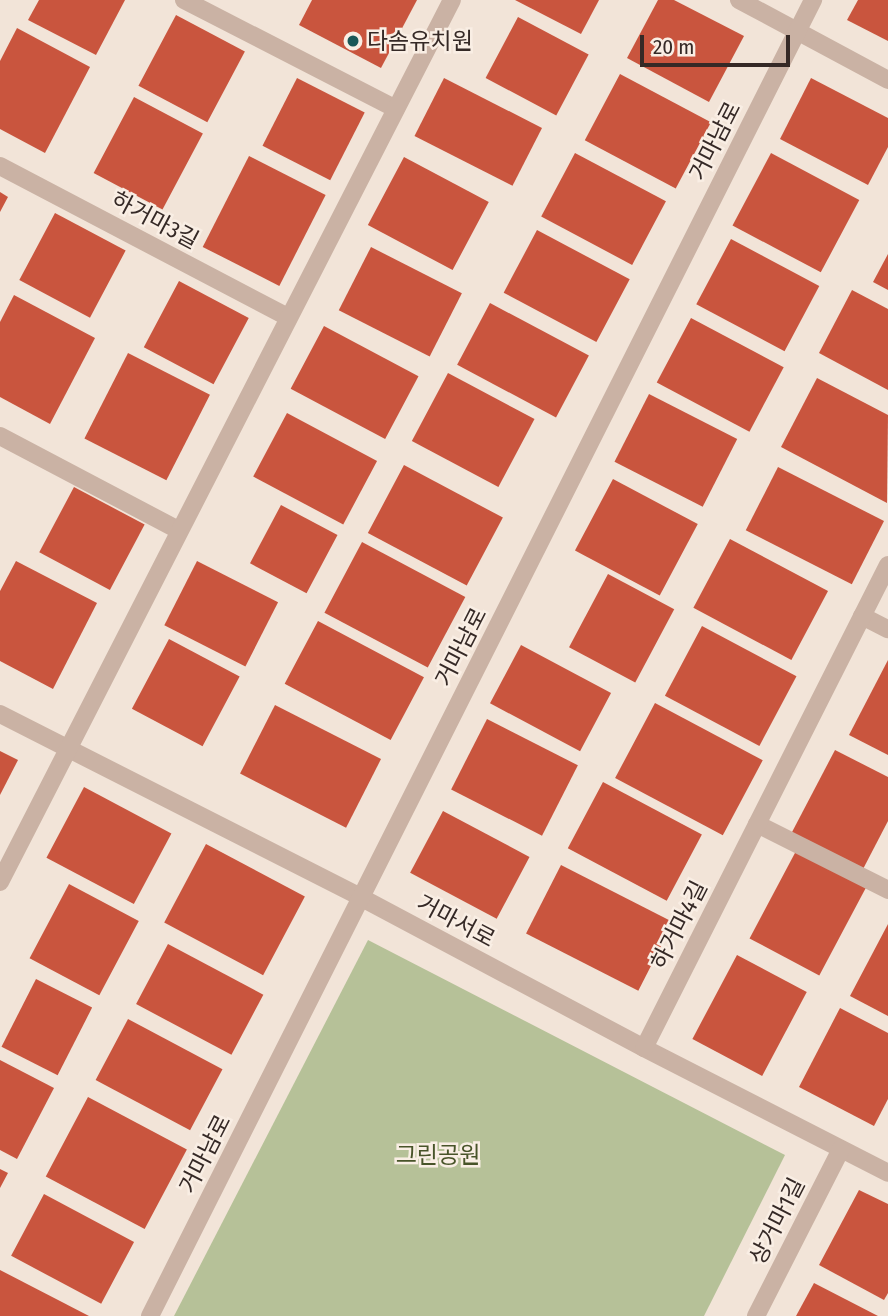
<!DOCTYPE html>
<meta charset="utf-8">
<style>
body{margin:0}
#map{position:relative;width:888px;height:1316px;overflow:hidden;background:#f2e4d8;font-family:"Fira Sans Condensed","Noto Sans KR",sans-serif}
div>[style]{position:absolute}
.green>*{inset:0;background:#b6c198}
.building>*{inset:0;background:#c9553e;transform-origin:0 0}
.minor>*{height:18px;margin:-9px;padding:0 9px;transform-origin:9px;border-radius:9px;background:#cab2a4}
.dots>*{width:19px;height:19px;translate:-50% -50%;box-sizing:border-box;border:4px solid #f9eee4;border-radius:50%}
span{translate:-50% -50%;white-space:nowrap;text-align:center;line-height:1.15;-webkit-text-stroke:5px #f9eee4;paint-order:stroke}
.poi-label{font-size:23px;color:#352926}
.left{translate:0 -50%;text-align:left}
.street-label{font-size:23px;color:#352926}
.park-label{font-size:23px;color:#485429}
.scale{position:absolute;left:640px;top:35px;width:150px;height:32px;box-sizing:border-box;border:4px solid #352926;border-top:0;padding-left:9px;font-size:21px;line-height:24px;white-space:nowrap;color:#352926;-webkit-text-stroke:5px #f9eee4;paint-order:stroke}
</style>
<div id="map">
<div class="green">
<div style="clip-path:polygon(368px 940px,785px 1155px,704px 1316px,174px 1316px)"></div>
</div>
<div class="building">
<div style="clip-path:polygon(39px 0,125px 0,96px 55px,28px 20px)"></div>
<div style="clip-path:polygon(312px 0,417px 0,381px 68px,299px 25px)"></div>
<div style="clip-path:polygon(515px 0,599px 0,581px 34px)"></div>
<div style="clip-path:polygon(658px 0,674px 0,744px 36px,709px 102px,627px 58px)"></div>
<div style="clip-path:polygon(858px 0,888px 0,888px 41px,847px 20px)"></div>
<div style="left:176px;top:15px;width:78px;height:80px;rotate:28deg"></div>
<div style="left:518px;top:17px;width:80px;height:69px;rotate:28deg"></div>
<div style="clip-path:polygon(17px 28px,90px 67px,45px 153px,0 129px,0 61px)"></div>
<div style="left:620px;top:74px;width:103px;height:75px;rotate:28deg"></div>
<div style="left:297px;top:78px;width:76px;height:76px;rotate:27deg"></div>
<div style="left:444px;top:78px;width:110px;height:65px;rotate:27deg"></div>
<div style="clip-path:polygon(811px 78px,888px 118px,888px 147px,868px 185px,780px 139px)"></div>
<div style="left:134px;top:97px;width:78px;height:86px;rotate:28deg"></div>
<div style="left:575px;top:153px;width:103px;height:72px;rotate:28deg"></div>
<div style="left:771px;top:153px;width:100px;height:82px;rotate:28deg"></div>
<div style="left:249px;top:156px;width:86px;height:102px;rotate:27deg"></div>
<div style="left:404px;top:157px;width:96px;height:77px;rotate:28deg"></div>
<div style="clip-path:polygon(0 192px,8px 197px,0 212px)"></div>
<div style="left:55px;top:213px;width:80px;height:76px;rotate:28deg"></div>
<div style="left:537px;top:230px;width:105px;height:71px;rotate:28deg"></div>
<div style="left:731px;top:239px;width:100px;height:74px;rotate:28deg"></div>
<div style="left:371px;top:247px;width:102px;height:71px;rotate:27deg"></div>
<div style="clip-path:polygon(888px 254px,888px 290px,873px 282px)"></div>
<div style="left:179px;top:281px;width:79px;height:75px;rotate:28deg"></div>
<div style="clip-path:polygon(852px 290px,888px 309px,888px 390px,819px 353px)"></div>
<div style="clip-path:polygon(14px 295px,95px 338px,50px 424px,0 397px,0 322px)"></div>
<div style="left:490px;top:303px;width:112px;height:70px;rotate:28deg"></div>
<div style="left:691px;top:318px;width:105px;height:73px;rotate:28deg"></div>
<div style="left:324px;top:326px;width:107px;height:71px;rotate:28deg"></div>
<div style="left:128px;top:353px;width:92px;height:96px;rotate:27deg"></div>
<div style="left:448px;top:373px;width:98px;height:77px;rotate:28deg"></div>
<div style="clip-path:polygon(817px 378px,888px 415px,887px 503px,781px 447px)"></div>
<div style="left:649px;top:394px;width:99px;height:76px;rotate:27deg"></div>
<div style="left:287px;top:413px;width:102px;height:72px;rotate:28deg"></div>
<div style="left:404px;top:465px;width:112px;height:77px;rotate:28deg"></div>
<div style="left:778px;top:467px;width:119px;height:71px;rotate:27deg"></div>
<div style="left:613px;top:479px;width:96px;height:81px;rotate:28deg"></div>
<div style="left:74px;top:487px;width:80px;height:74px;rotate:28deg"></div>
<div style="left:281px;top:505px;width:64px;height:66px;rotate:28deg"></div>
<div style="left:730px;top:539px;width:111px;height:78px;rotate:28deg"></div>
<div style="left:362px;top:542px;width:117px;height:80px;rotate:28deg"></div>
<div style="clip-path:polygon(16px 561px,97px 603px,53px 689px,0 661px,0 591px)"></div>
<div style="left:197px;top:561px;width:91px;height:72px;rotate:27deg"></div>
<div style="left:608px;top:574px;width:75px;height:83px;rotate:28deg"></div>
<div style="left:318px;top:621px;width:120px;height:71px;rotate:28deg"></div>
<div style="left:702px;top:626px;width:107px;height:79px;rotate:28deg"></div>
<div style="left:169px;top:639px;width:80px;height:79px;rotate:28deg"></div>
<div style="left:521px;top:645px;width:102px;height:66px;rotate:28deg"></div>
<div style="clip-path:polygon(888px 660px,888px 755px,849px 735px)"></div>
<div style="left:655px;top:703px;width:122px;height:85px;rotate:28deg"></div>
<div style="left:275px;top:705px;width:119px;height:77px;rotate:27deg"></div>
<div style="left:487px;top:719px;width:102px;height:79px;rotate:27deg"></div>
<div style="clip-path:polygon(835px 750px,888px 777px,888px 821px,862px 871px,791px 834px)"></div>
<div style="clip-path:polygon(0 751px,18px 760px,0 795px)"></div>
<div style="left:603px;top:782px;width:112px;height:75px;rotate:28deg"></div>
<div style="left:84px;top:787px;width:99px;height:80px;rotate:28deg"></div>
<div style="left:443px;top:811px;width:98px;height:70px;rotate:28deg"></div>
<div style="left:206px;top:844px;width:112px;height:89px;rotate:28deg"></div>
<div style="left:796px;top:851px;width:79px;height:99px;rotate:28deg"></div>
<div style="left:561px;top:865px;width:126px;height:77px;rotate:27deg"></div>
<div style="left:69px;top:884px;width:79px;height:84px;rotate:28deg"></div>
<div style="clip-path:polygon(888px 924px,888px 1016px,850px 996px)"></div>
<div style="left:168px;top:944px;width:108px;height:68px;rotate:28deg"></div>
<div style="left:737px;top:955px;width:79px;height:95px;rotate:28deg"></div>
<div style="left:36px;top:979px;width:63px;height:76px;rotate:27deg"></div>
<div style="clip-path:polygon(840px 1008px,888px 1033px,888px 1099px,874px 1126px,799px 1087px)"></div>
<div style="left:128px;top:1019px;width:107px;height:69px;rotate:28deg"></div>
<div style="clip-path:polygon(0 1060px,54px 1088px,17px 1159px,0 1150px)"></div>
<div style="left:88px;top:1097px;width:112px;height:90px;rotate:28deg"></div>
<div style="clip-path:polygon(0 1169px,8px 1173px,0 1188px)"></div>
<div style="clip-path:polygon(859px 1190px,888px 1204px,888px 1293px,884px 1300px,819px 1265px)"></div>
<div style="left:44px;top:1194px;width:102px;height:70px;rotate:28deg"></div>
<div style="clip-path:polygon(0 1270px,89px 1316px,0 1316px)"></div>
<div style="clip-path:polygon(814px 1283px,878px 1316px,796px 1316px)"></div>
</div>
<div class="minor">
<div style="left:184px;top:0;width:238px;rotate:27.2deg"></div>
<div style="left:739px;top:0;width:169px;rotate:28.2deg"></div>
<div style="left:0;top:166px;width:325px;rotate:27.7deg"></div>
<div style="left:0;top:436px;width:201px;rotate:27.8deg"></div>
<div style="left:862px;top:616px;width:29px;rotate:27deg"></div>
<div style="left:0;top:714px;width:406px;rotate:26.9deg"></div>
<div style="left:362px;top:898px;width:319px;rotate:28deg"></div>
<div style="left:644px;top:1048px;width:274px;rotate:27.1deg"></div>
<div style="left:757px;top:824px;width:147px;rotate:26.7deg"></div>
<div style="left:0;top:882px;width:991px;rotate:-62.87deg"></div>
<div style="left:644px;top:1048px;width:541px;rotate:-63.2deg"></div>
<div style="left:150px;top:1316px;width:1474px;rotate:-63.26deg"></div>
<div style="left:756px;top:1316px;width:187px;rotate:-63deg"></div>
</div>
<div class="dots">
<div style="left:353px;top:41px;background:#1a5757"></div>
</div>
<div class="poi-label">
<span class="left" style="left:367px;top:41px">다솜유치원</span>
</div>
<div class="street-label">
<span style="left:715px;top:141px;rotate:-63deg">거마남로</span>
<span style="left:155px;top:220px;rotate:28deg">하거마3길</span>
<span style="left:461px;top:647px;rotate:-63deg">거마남로</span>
<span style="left:456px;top:921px;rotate:28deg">거마서로</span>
<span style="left:679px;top:925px;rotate:-63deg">하거마4길</span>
<span style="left:205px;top:1154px;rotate:-63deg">거마남로</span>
<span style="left:777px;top:1221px;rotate:-63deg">상거마1길</span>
</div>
<div class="park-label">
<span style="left:438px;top:1155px">그린공원</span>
</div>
<div class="scale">20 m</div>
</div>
